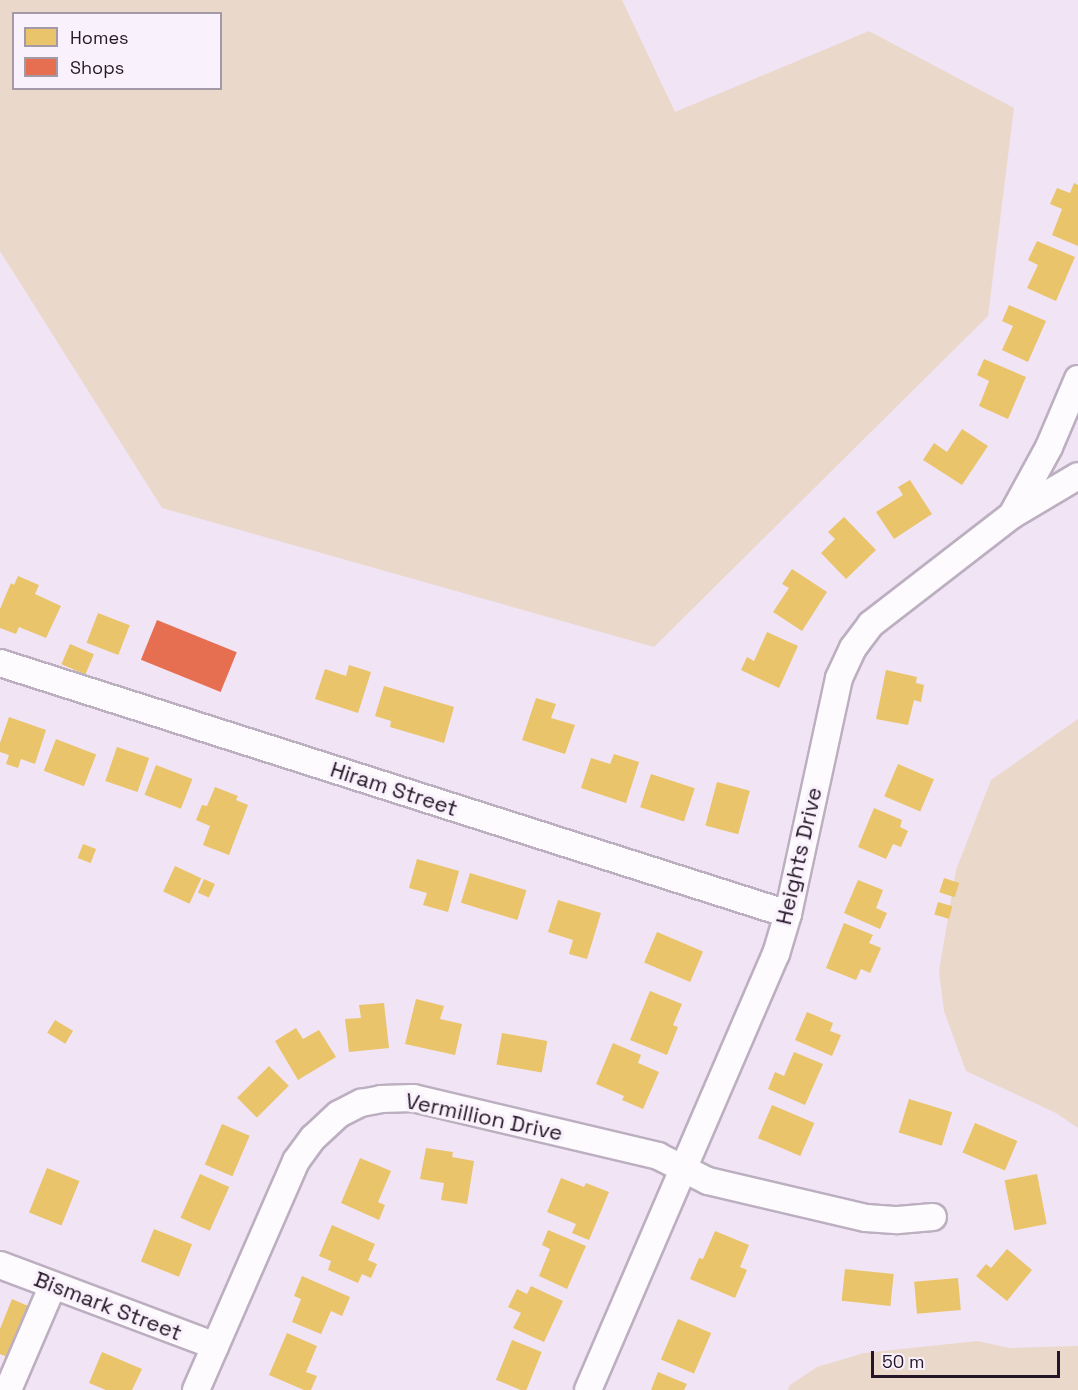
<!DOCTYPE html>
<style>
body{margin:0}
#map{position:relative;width:1078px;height:1390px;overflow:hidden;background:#f1e4f5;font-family:"Space Grotesk",sans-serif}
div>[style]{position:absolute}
.green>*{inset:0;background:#ead8cb}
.homes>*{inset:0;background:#e9c46a;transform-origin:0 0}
.shops>*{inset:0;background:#e76f51;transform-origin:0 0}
.roads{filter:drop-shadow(2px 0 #bcafc0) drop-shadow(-2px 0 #bcafc0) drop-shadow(0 2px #bcafc0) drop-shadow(0 -2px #bcafc0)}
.street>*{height:26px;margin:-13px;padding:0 13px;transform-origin:13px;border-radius:13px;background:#fdfbfe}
span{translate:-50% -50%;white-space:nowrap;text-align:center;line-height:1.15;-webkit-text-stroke:6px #f9f1fb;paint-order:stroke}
.street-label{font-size:22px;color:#241628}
.legend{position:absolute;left:12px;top:12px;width:210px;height:78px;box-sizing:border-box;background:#f9f1fb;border:2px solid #a499a7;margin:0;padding:8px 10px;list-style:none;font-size:18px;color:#241628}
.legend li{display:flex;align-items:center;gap:12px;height:30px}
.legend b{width:30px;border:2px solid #a499a7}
.scale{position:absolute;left:871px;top:1351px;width:189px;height:27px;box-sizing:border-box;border:3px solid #241628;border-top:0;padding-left:8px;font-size:18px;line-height:21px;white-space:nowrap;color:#241628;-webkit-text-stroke:4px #f9f1fb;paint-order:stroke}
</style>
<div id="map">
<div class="green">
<div style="clip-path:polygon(evenodd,0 0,622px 0,675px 112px,869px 31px,1014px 108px,988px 316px,654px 647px,162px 508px,0 251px,0 0,14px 14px,220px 14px,220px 88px,14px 88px,14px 14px)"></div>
<div style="clip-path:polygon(1078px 719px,1078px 1128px,1056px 1113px,966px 1071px,944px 1011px,939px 971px,956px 870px,991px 780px)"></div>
<div style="clip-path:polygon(977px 1341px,1010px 1348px,1078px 1346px,1078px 1390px,788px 1390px,790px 1385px,817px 1367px,864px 1353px)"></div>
</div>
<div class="homes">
<div style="clip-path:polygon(1074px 183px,1078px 185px,1078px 246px,1052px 235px,1062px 209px,1050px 204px,1057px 188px,1070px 193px)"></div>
<div style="clip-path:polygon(1037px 241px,1075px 257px,1056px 301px,1027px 288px,1038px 265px,1028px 260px)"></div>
<div style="clip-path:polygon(1009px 305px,1046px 321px,1028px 362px,1002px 350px,1013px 326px,1002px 321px)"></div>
<div style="clip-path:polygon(984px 359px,1026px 377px,1008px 419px,979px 406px,989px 381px,977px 375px)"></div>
<div style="clip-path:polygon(962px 429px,988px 446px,962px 485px,923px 460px,934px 443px,947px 452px)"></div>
<div style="clip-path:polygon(910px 480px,932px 514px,894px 539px,876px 512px,903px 495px,898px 487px)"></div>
<div style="clip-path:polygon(844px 517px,876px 550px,846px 579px,821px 553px,835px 539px,828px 532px)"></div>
<div style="clip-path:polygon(792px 569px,827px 592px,802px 631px,773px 612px,789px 588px,782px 584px)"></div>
<div style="clip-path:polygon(18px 576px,39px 585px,35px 594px,61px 606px,46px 638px,19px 627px,16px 634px,0 628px,0 609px,11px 583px,14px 585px)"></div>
<div style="left:98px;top:613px;width:34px;height:32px;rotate:21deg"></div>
<div style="clip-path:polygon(767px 632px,798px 646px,779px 688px,741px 670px,747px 657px,754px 661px)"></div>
<div style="left:70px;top:644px;width:26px;height:22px;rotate:23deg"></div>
<div style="clip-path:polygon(349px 665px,371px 672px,358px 713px,315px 699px,325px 669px,346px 676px)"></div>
<div style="clip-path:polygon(886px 670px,917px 677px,916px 683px,924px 685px,921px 702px,914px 700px,908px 725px,876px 719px)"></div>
<div style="clip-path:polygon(384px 686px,454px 707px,444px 743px,390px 727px,391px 721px,375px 716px)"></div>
<div style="clip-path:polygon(536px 698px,556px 704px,551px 718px,575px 725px,565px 754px,522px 740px)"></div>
<div style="clip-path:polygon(9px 717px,46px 730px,35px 764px,21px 759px,18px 768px,6px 764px,9px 755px,0 752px,0 743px)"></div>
<div style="left:56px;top:739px;width:43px;height:34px;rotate:21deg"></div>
<div style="left:117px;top:747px;width:34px;height:36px;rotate:19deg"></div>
<div style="clip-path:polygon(614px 754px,639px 762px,626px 803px,581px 788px,591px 758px,610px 764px)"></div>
<div style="left:898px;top:764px;width:39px;height:35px;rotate:23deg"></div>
<div style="left:156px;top:765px;width:39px;height:32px;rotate:21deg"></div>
<div style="left:651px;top:774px;width:46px;height:35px;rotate:18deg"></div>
<div style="left:717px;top:782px;width:34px;height:45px;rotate:15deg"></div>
<div style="clip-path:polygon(215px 787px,238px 796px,236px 800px,248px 805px,229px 855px,203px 845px,210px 826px,196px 820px,202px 805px,207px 806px)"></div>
<div style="clip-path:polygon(874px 808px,902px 820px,900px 827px,908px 831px,901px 847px,893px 844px,886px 859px,858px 847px)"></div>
<div style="left:83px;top:844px;width:14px;height:15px;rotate:21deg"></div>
<div style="clip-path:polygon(417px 859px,459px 871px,448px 912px,423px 905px,427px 893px,409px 888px)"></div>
<div style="left:175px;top:866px;width:29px;height:28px;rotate:25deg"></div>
<div style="left:470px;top:873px;width:59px;height:31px;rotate:17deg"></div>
<div style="left:944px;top:878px;width:16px;height:15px;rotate:18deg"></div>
<div style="left:204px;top:879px;width:12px;height:15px;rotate:24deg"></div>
<div style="clip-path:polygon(858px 880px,883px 890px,876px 908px,887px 913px,880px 929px,844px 913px)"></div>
<div style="clip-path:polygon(558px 900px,601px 913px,587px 959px,569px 954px,573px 940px,548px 932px)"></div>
<div style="left:938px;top:902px;width:15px;height:13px;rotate:16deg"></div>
<div style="clip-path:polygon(844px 923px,873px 935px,869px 943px,881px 948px,870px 973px,861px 969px,856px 980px,826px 968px)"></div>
<div style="left:657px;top:932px;width:50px;height:33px;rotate:23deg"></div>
<div style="clip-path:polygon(650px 991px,682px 1004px,673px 1025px,678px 1027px,667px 1055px,630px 1040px)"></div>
<div style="clip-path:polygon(416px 999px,444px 1006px,440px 1019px,462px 1024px,455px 1055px,405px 1044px)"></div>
<div style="clip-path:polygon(384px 1003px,389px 1048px,349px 1052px,345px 1019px,361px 1018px,359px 1005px)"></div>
<div style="clip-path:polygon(807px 1012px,833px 1023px,830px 1031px,841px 1035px,832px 1056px,795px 1040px)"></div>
<div style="left:55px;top:1020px;width:21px;height:15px;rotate:31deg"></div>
<div style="clip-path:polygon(296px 1028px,303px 1039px,319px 1030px,336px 1057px,298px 1080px,275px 1041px)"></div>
<div style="left:502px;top:1033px;width:46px;height:32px;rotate:10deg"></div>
<div style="clip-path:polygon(613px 1043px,641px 1055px,638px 1063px,659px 1072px,643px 1109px,622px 1100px,624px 1096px,596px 1084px)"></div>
<div style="clip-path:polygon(794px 1052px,823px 1064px,805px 1105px,768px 1089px,775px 1072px,784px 1076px)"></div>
<div style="left:269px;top:1066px;width:28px;height:45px;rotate:45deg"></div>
<div style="left:909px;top:1099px;width:45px;height:35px;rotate:17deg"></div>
<div style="left:772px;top:1105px;width:46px;height:36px;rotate:23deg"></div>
<div style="left:975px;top:1123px;width:46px;height:32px;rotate:23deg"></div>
<div style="left:222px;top:1124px;width:30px;height:44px;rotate:23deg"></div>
<div style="clip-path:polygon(426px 1148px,453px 1152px,452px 1157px,474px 1161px,467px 1204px,441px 1200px,444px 1183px,420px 1179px)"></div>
<div style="clip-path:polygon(360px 1158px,391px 1171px,378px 1202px,385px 1205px,379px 1220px,341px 1203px)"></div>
<div style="left:47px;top:1168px;width:35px;height:48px;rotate:22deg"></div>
<div style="left:200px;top:1174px;width:32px;height:48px;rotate:24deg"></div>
<div style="left:1037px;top:1174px;width:51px;height:33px;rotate:79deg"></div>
<div style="clip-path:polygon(561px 1178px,584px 1187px,586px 1183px,609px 1192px,589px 1240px,572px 1233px,576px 1224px,547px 1212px)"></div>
<div style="clip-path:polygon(332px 1225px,375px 1244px,368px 1260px,377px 1264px,371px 1278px,362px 1274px,358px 1283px,328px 1270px,331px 1261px,319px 1256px)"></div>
<div style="left:154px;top:1229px;width:41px;height:35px;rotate:22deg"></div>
<div style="clip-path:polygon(548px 1230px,586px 1246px,567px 1289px,539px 1276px,550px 1249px,542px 1245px)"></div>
<div style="clip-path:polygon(715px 1231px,749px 1245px,740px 1267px,747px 1270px,735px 1298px,690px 1279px,699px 1258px,703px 1259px)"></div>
<div style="clip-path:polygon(1007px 1249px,1032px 1270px,1007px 1301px,976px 1276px,986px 1264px,991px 1268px)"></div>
<div style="left:845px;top:1269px;width:49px;height:32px;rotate:6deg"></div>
<div style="clip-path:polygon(302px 1276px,350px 1297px,342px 1316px,331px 1311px,321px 1334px,292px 1322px,301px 1299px,294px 1296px)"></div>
<div style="left:958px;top:1278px;width:32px;height:44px;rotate:85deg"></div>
<div style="clip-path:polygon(531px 1286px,563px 1301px,544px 1342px,513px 1328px,521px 1313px,508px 1307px,517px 1289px,527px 1294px)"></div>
<div style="clip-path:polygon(12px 1299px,35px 1309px,14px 1360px,0 1354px,0 1329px)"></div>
<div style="left:678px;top:1319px;width:36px;height:44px;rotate:23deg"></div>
<div style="clip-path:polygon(287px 1333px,317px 1346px,306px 1372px,317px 1376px,311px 1390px,304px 1390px,269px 1375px)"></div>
<div style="left:512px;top:1340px;width:32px;height:43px;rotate:22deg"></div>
<div style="clip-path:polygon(102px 1352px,142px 1369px,132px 1390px,106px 1390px,89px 1383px)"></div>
<div style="clip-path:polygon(658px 1372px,687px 1384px,684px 1390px,651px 1390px)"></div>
</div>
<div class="shops">
<div style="left:157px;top:620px;width:86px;height:43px;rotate:22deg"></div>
</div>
<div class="roads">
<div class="street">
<div style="left:1014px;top:514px;width:74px;rotate:-30.7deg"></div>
<div style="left:0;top:663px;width:827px;rotate:17.67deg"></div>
<div style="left:0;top:1265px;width:230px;rotate:20.6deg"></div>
<div style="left:8px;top:1390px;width:114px;rotate:-66.8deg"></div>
<div style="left:196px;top:1390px;width:250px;rotate:-66.4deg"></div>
<div style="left:296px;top:1161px;width:29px;rotate:-54deg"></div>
<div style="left:313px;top:1138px;width:35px;rotate:-43deg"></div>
<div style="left:339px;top:1114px;width:25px;rotate:-27deg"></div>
<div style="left:361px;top:1103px;width:20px;rotate:-11deg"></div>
<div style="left:381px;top:1099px;width:32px;rotate:-2deg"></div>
<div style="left:413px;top:1098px;width:252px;rotate:13.3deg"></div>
<div style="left:658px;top:1156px;width:56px;rotate:26.6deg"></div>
<div style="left:708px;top:1181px;width:162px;rotate:13.2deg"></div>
<div style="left:866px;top:1218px;width:32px;rotate:4deg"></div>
<div style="left:898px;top:1220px;width:35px;rotate:-5deg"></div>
<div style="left:588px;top:1390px;width:475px;rotate:-66.7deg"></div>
<div style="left:776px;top:954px;width:42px;rotate:-73.3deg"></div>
<div style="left:788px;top:914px;width:241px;rotate:-77.8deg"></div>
<div style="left:839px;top:678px;width:33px;rotate:-65deg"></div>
<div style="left:853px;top:648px;width:30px;rotate:-53deg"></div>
<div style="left:871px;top:624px;width:178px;rotate:-37.7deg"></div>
<div style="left:1012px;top:515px;width:77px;rotate:-61.4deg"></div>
<div style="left:1049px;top:447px;width:74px;rotate:-66.9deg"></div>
</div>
</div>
<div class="street-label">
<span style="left:394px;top:789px;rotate:18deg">Hiram Street</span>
<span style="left:799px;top:856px;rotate:-77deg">Heights Drive</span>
<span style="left:484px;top:1117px;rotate:12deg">Vermillion Drive</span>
<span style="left:108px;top:1306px;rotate:21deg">Bismark Street</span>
</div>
<ul class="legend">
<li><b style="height:16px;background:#e9c46a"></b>Homes</li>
<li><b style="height:16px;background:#e76f51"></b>Shops</li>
</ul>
<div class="scale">50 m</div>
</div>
